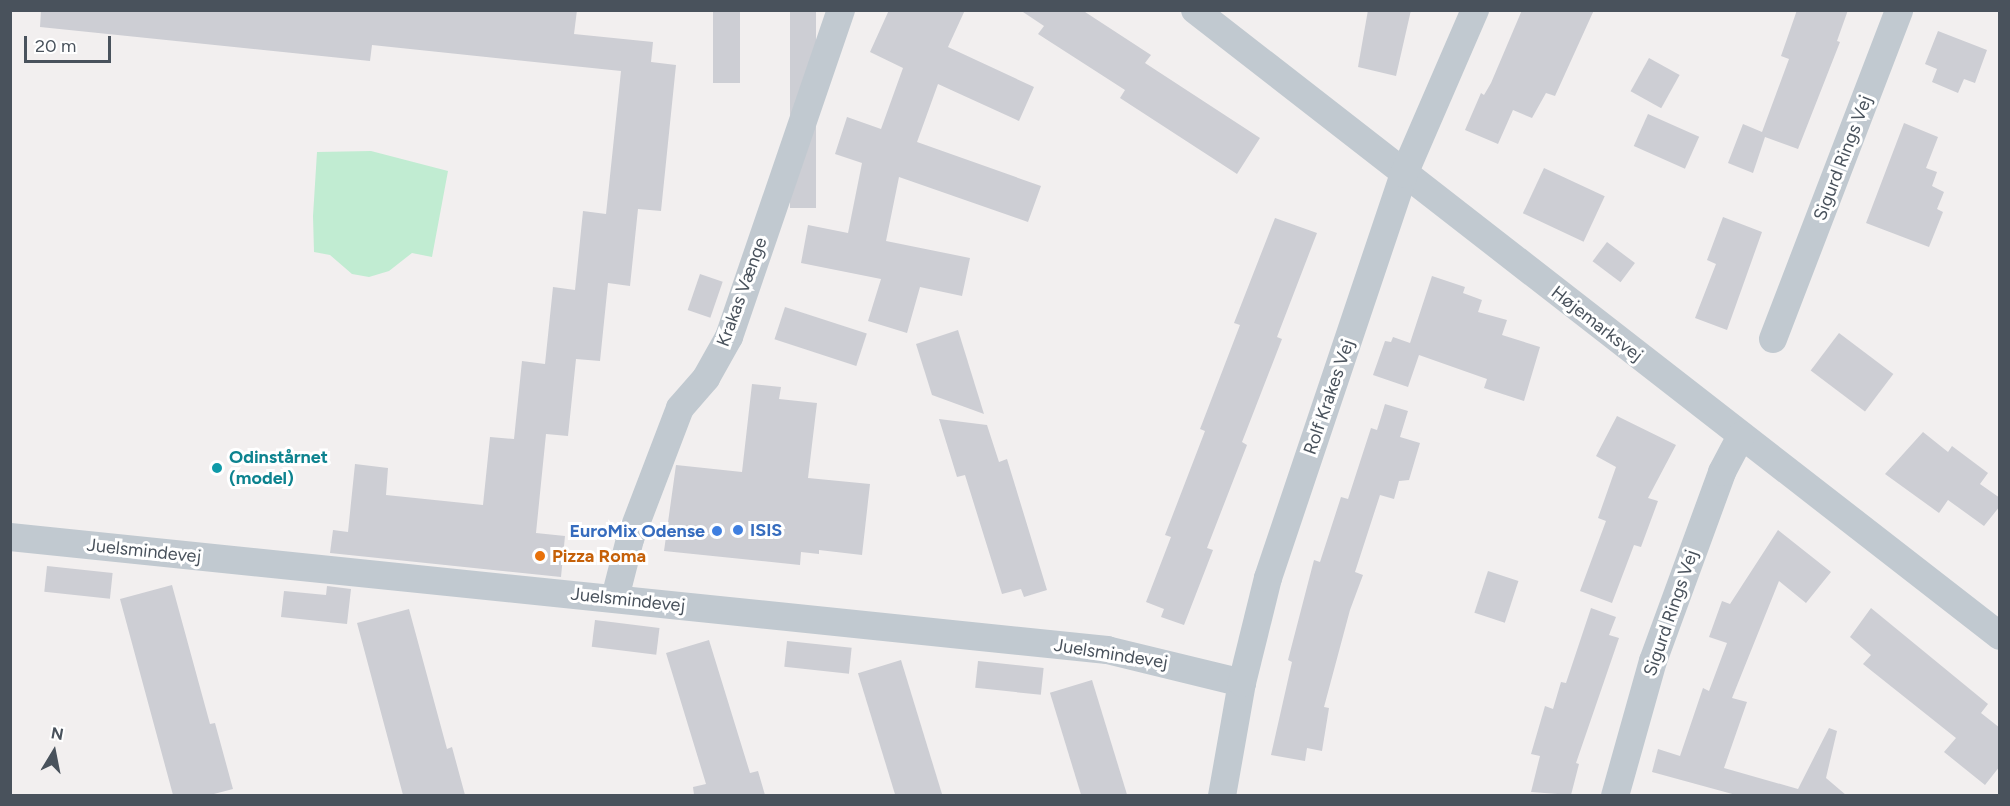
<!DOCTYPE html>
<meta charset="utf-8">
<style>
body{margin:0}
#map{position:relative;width:2010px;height:806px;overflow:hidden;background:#f2efef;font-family:Figtree,sans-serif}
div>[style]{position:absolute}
.green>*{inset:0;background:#c1ecd2}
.building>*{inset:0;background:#cdced4;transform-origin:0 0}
.minor>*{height:28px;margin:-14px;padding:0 14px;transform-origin:14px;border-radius:14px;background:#c1c9d0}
.dots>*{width:16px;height:16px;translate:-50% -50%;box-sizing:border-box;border:3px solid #fff;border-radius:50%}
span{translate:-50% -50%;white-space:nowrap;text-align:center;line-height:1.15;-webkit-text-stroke:6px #fff;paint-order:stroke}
.street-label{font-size:18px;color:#49525c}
.culture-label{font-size:18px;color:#0d838f;font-weight:700}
.left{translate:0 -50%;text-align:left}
.shop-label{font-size:18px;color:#366cbe;font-weight:700}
.right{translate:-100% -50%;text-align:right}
.food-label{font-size:18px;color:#c56008;font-weight:700}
.frame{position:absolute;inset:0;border:12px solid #49525c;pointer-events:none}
.north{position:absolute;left:24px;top:722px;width:60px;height:60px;-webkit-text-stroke:4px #fff;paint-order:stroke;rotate:10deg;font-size:16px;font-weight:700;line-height:24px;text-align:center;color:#49525c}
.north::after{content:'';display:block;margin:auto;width:21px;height:27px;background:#49525c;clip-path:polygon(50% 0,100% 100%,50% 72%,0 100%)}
.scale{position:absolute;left:24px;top:36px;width:87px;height:27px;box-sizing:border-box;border:3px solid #49525c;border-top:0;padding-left:8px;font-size:18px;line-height:21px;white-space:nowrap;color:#49525c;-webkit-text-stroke:4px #fff;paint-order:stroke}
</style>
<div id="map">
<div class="green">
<div style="clip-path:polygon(371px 151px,448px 171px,432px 257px,412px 253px,389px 271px,369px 277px,352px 274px,330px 255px,314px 252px,313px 216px,317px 152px)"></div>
</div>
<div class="building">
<div style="clip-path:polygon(41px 10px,577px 10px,574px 34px,653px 42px,651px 62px,676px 65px,661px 211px,638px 209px,630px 286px,608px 283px,600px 361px,576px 359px,568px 436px,546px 434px,536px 533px,565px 536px,561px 577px,330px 553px,333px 530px,348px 532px,355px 464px,388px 468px,386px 495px,483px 505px,490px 437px,514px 439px,522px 361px,545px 364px,553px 287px,575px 290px,583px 211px,606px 214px,621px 71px,372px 45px,370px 61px,40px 27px)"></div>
<div style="left:713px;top:10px;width:27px;height:73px"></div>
<div style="left:790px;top:10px;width:26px;height:198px"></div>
<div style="clip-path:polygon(889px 10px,965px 10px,948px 47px,1034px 87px,1019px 121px,938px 84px,917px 142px,1041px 186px,1028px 222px,899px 177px,886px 241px,970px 258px,962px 296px,920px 287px,907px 333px,868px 321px,881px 279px,801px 263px,808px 225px,848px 233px,862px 163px,835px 154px,847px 117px,881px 129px,903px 68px,870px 52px)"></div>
<div style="clip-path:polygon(1020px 10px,1082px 10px,1151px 55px,1145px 63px,1260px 138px,1237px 174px,1120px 98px,1125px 90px,1038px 34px,1044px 26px)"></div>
<div style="clip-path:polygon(1368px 10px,1411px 10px,1396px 76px,1358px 67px)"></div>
<div style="clip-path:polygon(1522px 10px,1594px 10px,1555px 96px,1546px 93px,1532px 118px,1513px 110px,1498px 144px,1465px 130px,1481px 93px,1484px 95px,1491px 83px)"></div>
<div style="clip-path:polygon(1797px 10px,1848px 10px,1837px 41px,1840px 42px,1798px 149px,1765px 137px,1753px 173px,1728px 163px,1743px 124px,1762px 132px,1789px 59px,1781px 56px)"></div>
<div style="clip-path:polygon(1938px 31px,1987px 50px,1975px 83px,1964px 79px,1958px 93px,1932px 82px,1937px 69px,1925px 64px)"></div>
<div style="left:1649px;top:58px;width:35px;height:38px;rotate:29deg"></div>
<div style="left:1648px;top:114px;width:56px;height:35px;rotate:24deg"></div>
<div style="clip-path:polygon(1904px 123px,1938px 137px,1926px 168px,1937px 172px,1932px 186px,1944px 192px,1937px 209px,1943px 212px,1929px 247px,1866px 223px)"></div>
<div style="left:1544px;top:168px;width:67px;height:50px;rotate:25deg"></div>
<div style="clip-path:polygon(1723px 217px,1762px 232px,1727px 330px,1695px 318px,1716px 264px,1707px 260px)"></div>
<div style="clip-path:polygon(1275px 218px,1317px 233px,1277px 337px,1282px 339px,1242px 442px,1247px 445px,1207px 548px,1213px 550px,1184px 625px,1161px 617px,1164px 609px,1146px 602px,1171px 537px,1165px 535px,1205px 431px,1200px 429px,1240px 325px,1234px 323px)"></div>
<div style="left:1607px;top:242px;width:35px;height:24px;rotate:37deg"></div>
<div style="left:700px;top:274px;width:24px;height:38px;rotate:19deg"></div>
<div style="clip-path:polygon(1432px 276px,1465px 287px,1463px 293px,1482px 300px,1478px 312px,1507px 320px,1502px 335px,1540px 347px,1524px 401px,1484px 388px,1487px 379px,1419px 355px,1408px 387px,1373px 375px,1385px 341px,1391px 342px,1393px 337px,1410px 343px)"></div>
<div style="left:785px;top:307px;width:86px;height:34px;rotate:18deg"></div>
<div style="clip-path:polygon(958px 330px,984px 414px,932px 395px,916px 344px)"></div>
<div style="left:1839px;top:333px;width:68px;height:47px;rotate:37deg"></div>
<div style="clip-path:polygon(752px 384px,781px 387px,779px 399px,817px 403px,808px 478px,870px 484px,862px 555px,819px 550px,819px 554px,801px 552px,800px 565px,664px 551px,676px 465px,742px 472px)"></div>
<div style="clip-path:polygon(1385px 404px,1408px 411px,1400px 437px,1420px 443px,1409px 480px,1399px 481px,1394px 499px,1380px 495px,1355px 572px,1363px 575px,1350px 610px,1324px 707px,1329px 708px,1322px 751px,1307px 748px,1305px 761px,1271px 755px,1292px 662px,1288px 660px,1314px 560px,1320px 562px,1341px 497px,1348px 499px,1371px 428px,1377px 430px)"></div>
<div style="clip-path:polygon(1617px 416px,1676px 445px,1648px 498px,1658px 501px,1641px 547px,1634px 545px,1612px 603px,1580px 591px,1606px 521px,1598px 518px,1616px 467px,1596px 456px)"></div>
<div style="clip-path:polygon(939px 419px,987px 425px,999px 462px,1007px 459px,1047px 590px,1024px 597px,1021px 589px,1002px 594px,965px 475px,957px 477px)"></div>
<div style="clip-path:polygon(1923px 432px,1948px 452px,1952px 446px,1988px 473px,1980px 484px,2000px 498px,2000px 506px,1984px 526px,1948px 500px,1939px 513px,1885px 474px)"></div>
<div style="clip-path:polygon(1778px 530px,1831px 572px,1806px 603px,1779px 581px,1732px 698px,1747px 702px,1724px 768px,1798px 789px,1829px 728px,1837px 731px,1826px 778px,1846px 795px,1736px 795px,1652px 772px,1658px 749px,1680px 756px,1703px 688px,1709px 691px,1727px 643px,1709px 637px,1722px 601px,1730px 604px)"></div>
<div style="left:47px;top:566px;width:66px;height:26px;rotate:6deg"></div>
<div style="left:1488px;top:571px;width:32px;height:44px;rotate:18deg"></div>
<div style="clip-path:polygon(172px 585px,210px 724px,215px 723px,233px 789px,210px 795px,173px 795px,120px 599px)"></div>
<div style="clip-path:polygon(327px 586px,351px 589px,347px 624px,281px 617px,284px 591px,326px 595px)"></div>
<div style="clip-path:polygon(1591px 608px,1616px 617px,1609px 635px,1619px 638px,1576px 763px,1579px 764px,1571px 795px,1531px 792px,1540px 756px,1531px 754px,1545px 706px,1553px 709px,1561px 682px,1566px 683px)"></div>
<div style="clip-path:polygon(1871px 608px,1988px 704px,1981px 713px,2000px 728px,2000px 766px,1985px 785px,1944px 752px,1956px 738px,1863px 664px,1871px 655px,1850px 637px)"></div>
<div style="clip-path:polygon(409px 609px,447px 749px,452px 747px,465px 795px,403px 795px,357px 623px)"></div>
<div style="left:595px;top:620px;width:65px;height:27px;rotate:7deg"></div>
<div style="clip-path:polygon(709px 640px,750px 773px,758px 771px,765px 795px,694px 795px,693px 787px,706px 784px,666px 653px)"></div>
<div style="left:787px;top:641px;width:65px;height:26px;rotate:6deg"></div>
<div style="left:901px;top:660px;width:141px;height:45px;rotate:73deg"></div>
<div style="left:978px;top:661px;width:66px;height:27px;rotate:6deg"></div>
<div style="left:1092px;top:680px;width:121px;height:44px;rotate:73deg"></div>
</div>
<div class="minor">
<div style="left:1195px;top:10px;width:1020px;rotate:37.87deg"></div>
<div style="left:1773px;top:339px;width:352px;rotate:-69deg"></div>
<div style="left:10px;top:537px;width:1103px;rotate:5.88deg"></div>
<div style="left:1107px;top:650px;width:139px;rotate:13.7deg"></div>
<div style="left:615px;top:598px;width:61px;rotate:-75.7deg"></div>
<div style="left:630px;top:539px;width:140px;rotate:-69.1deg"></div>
<div style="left:680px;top:408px;width:40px;rotate:-49deg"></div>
<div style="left:706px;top:378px;width:47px;rotate:-60.7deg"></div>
<div style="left:729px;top:337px;width:346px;rotate:-71.1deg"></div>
<div style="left:1222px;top:796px;width:115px;rotate:-80deg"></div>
<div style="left:1242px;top:683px;width:108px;rotate:-76.1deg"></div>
<div style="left:1268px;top:578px;width:426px;rotate:-71.4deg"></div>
<div style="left:1404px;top:174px;width:179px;rotate:-66.6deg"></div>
<div style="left:1615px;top:796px;width:140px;rotate:-74.3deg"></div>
<div style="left:1653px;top:661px;width:201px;rotate:-69.9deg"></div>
<div style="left:1722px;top:472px;width:41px;rotate:-62.2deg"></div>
</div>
<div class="dots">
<div style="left:217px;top:468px;background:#0f9aa8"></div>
<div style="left:738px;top:530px;background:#3f7fe0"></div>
<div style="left:717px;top:531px;background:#3f7fe0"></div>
<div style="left:540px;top:556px;background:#e8710a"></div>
</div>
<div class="street-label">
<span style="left:1843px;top:158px;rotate:-69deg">Sigurd Rings Vej</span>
<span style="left:742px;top:292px;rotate:-70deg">Krakas Vænge</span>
<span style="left:1597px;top:324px;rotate:38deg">Højemarksvej</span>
<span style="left:1329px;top:397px;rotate:-71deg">Rolf Krakes Vej</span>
<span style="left:144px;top:551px;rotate:6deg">Juelsmindevej</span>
<span style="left:628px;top:600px;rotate:6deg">Juelsmindevej</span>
<span style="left:1671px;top:613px;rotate:-71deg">Sigurd Rings Vej</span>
<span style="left:1111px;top:654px;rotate:9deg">Juelsmindevej</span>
</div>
<div class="culture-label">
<span class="left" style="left:229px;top:468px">Odinstårnet<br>(model)</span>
</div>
<div class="shop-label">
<span class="left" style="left:750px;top:530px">ISIS</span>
<span class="right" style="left:705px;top:531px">EuroMix Odense</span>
</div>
<div class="food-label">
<span class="left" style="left:552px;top:556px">Pizza Roma</span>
</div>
<div class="frame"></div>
<div class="north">N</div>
<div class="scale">20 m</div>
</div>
